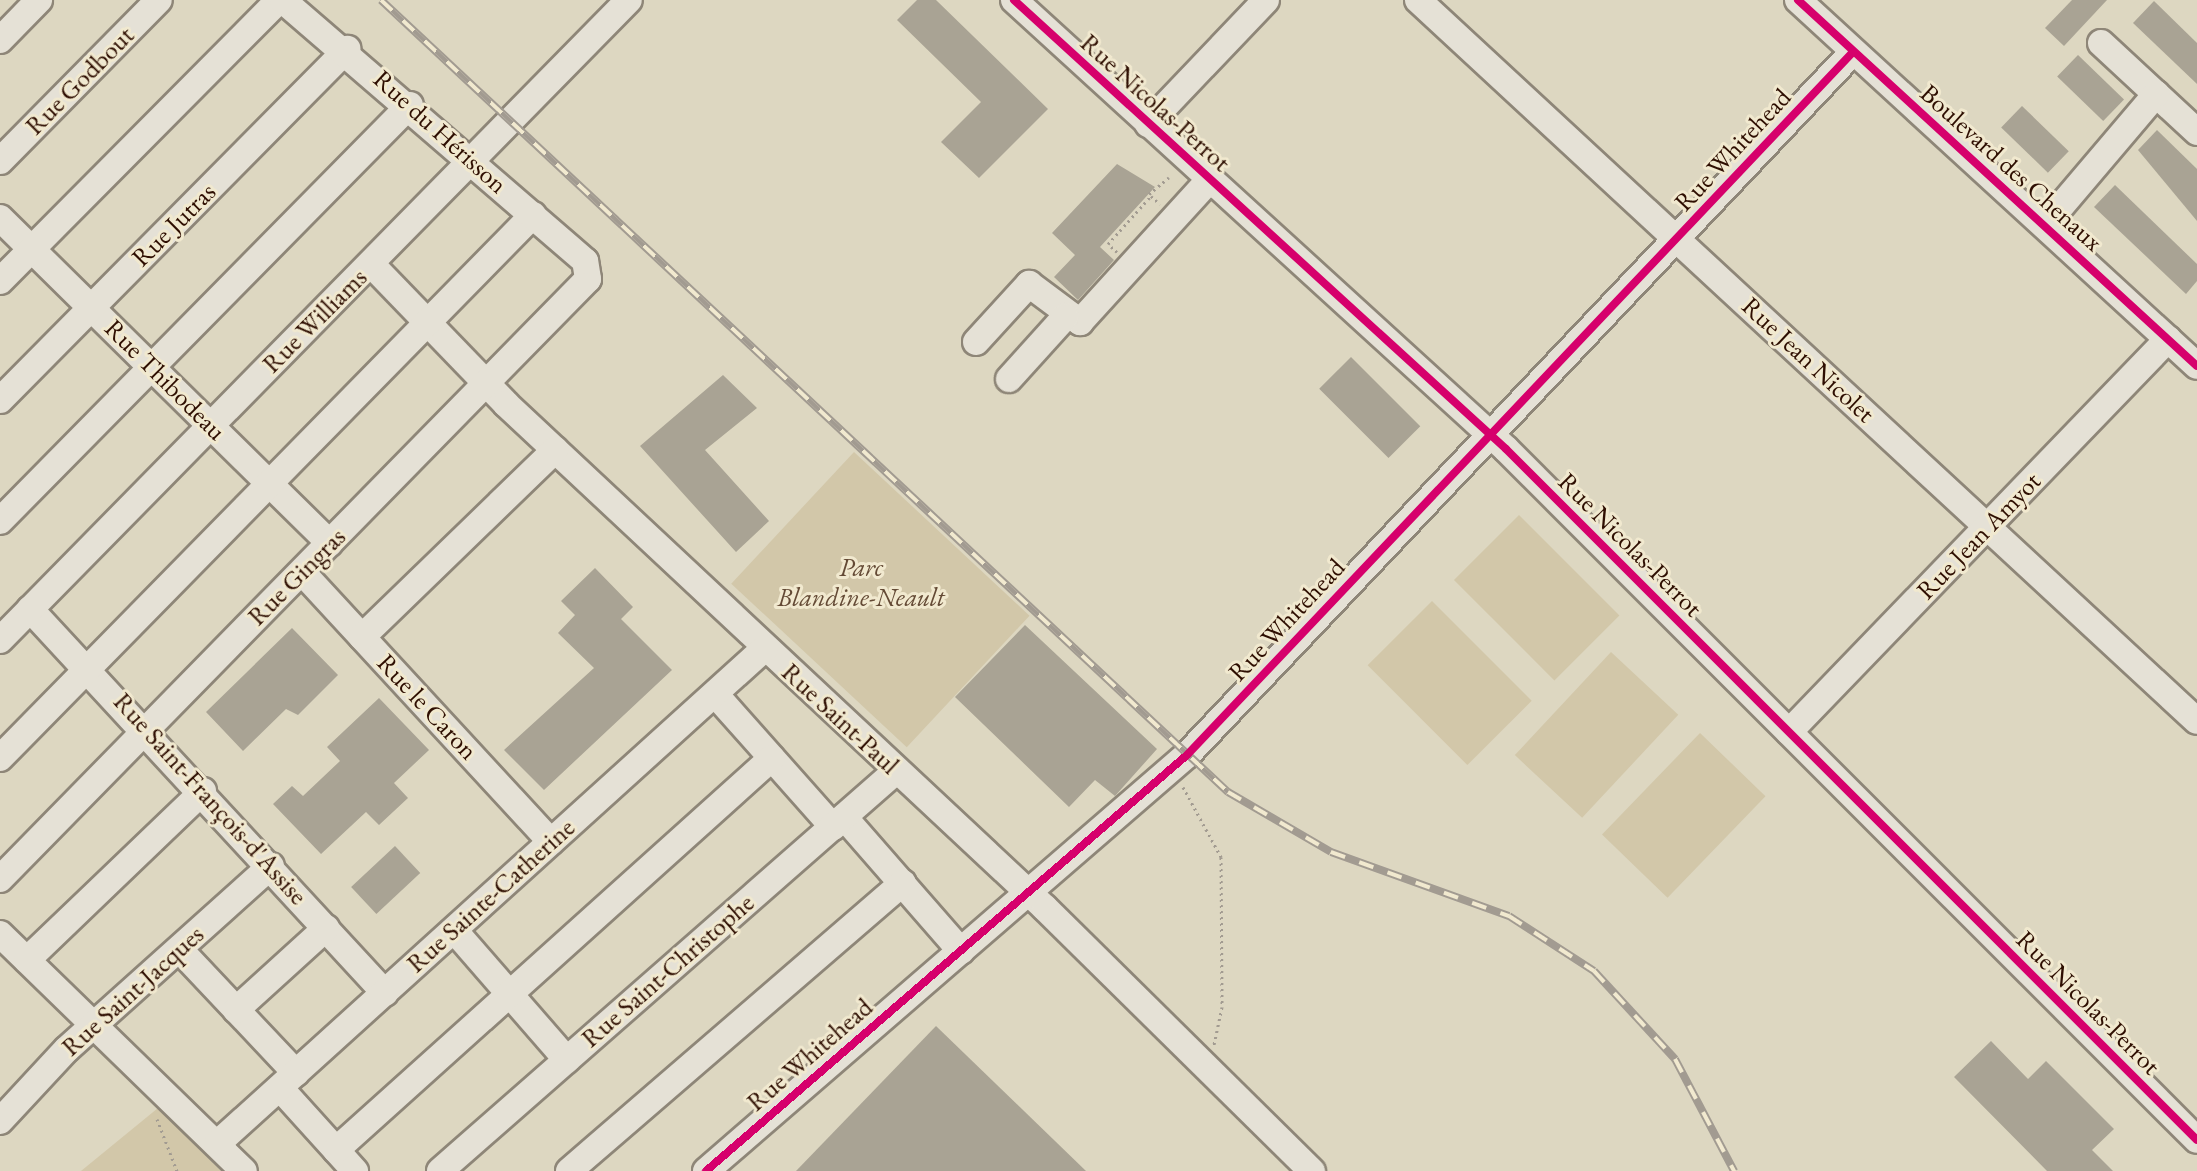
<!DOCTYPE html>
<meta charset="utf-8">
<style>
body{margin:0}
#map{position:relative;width:2197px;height:1171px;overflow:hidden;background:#ddd7c1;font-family:"EB Garamond",serif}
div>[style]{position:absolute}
.green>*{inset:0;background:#d2c7a9;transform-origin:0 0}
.building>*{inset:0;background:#a9a394;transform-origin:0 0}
.path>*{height:3px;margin-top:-1.5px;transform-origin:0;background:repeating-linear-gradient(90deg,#a29b91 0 2px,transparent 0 6px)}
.roads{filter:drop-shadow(2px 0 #8e8678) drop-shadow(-2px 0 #8e8678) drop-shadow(0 2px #8e8678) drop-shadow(0 -2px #8e8678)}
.minor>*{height:26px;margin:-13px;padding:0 13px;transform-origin:13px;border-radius:13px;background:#e5e1d6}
.rail>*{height:8px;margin-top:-4px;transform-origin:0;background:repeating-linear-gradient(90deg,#f1e9cf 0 15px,#a29b91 0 30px);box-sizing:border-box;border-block:2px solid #a29b91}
.cycleway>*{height:8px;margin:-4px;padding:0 4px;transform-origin:4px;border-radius:4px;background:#d6006c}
span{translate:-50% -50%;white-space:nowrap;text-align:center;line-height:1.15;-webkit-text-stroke:6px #f1e9cf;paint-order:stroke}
.street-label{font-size:26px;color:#2e0e01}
.park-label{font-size:26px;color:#644a35;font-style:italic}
</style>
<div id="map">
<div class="green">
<div style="left:854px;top:452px;width:240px;height:180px;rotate:43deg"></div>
<div style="left:1519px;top:515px;width:142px;height:92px;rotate:45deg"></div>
<div style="left:1432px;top:601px;width:141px;height:91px;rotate:45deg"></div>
<div style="left:1611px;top:652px;width:92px;height:141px;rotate:43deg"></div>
<div style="left:1700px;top:733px;width:91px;height:141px;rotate:44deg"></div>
<div style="clip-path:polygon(158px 1108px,221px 1171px,81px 1171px)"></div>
</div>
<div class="building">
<div style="clip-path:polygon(917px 0,936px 0,1048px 109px,979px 178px,941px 142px,981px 102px,897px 20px)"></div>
<div style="clip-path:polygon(2072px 0,2107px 0,2064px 46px,2045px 28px)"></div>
<div style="clip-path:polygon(2154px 1px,2197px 43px,2197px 84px,2133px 23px)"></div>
<div style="left:2078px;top:55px;width:64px;height:30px;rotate:44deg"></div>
<div style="left:2022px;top:106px;width:65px;height:30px;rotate:44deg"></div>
<div style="clip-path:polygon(2157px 130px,2197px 169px,2197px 221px,2138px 150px)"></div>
<div style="clip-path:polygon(1117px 164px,1155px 187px,1100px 247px,1114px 260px,1078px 300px,1054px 277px,1075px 255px,1052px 233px)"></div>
<div style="clip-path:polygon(2115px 185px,2197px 264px,2197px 281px,2186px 294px,2094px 207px)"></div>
<div style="left:1351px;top:357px;width:98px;height:45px;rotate:45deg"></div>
<div style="clip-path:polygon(723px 375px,757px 408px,705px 450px,769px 521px,736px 552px,640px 446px)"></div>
<div style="clip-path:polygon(595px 568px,633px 607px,621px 619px,672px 670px,544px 790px,504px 750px,594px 668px,558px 633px,575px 615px,561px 601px)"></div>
<div style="clip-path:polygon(1025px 625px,1157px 749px,1115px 796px,1095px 780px,1069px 807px,955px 697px)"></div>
<div style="clip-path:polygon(292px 628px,338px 675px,298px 715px,286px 709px,243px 751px,206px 712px)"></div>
<div style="clip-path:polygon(379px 698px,429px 750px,394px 783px,408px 798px,379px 825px,366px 812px,321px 854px,273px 804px,292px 786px,303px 796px,340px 761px,327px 747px)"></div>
<div style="left:395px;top:846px;width:37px;height:60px;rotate:47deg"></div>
<div style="clip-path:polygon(936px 1026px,1086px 1171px,796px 1171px)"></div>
<div style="clip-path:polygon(1991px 1041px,2028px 1079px,2046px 1061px,2114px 1129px,2092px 1150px,2113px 1171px,2047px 1171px,1954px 1077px)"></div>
</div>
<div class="path">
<div style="left:1149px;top:194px;width:26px;rotate:-40deg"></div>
<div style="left:1117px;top:252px;width:12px;rotate:-138deg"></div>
<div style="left:1108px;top:244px;width:64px;rotate:-48.1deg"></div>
<div style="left:1151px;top:196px;width:12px;rotate:42deg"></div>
<div style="left:1183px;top:787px;width:80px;rotate:61.5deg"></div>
<div style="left:1221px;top:857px;width:150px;rotate:89.6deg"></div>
<div style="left:1222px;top:1007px;width:39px;rotate:102deg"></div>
<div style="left:157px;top:1119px;width:56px;rotate:69deg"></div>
</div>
<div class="roads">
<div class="minor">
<div style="left:1014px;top:0;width:666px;rotate:42.38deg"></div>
<div style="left:1506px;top:449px;width:977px;rotate:45deg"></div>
<div style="left:1418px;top:0;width:1061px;rotate:42.79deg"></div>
<div style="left:1798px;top:0;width:541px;rotate:42.53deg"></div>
<div style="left:0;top:40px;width:56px;rotate:-45.7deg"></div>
<div style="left:2101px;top:43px;width:131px;rotate:42.8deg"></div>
<div style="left:1148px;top:124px;width:171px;rotate:-46.4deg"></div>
<div style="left:0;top:161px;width:226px;rotate:-45.4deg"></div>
<div style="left:0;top:218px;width:463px;rotate:44.6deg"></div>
<div style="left:2045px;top:225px;width:172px;rotate:-49.7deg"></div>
<div style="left:371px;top:264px;width:194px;rotate:46deg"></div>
<div style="left:506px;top:404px;width:738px;rotate:43.08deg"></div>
<div style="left:1045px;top:908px;width:375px;rotate:44.6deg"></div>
<div style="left:0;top:281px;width:396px;rotate:-45.2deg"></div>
<div style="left:976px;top:342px;width:79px;rotate:-47.6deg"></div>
<div style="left:1029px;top:284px;width:64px;rotate:36.7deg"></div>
<div style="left:1080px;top:322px;width:192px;rotate:-47.7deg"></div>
<div style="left:1009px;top:379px;width:84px;rotate:-47.9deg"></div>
<div style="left:0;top:400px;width:494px;rotate:-45.3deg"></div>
<div style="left:0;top:521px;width:584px;rotate:-45.42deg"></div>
<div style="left:302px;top:572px;width:367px;rotate:47.3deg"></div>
<div style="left:30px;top:609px;width:523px;rotate:47.25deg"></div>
<div style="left:362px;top:637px;width:269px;rotate:-44.1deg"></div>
<div style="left:0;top:640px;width:897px;rotate:-45.5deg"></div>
<div style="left:715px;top:694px;width:178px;rotate:48.4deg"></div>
<div style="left:1789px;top:732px;width:546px;rotate:-46.04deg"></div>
<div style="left:0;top:758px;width:761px;rotate:-45.53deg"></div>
<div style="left:844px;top:817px;width:178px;rotate:48.9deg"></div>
<div style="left:0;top:879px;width:840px;rotate:-45.58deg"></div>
<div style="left:588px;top:279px;width:18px;rotate:-99deg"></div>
<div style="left:585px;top:261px;width:399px;rotate:-139.2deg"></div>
<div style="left:454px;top:930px;width:172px;rotate:49deg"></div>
<div style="left:0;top:934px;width:340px;rotate:44.2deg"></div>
<div style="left:180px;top:950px;width:169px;rotate:46.7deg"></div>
<div style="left:27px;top:960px;width:244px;rotate:-43.8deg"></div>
<div style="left:236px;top:1010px;width:122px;rotate:-42.3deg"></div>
<div style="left:280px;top:1088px;width:112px;rotate:47.9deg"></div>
<div style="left:0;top:1121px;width:98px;rotate:-47.1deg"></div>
<div style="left:67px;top:1049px;width:274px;rotate:-41.9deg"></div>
<div style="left:217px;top:1144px;width:739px;rotate:-42.15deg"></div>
<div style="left:336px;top:1150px;width:586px;rotate:-41.96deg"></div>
<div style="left:440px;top:1171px;width:607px;rotate:-41.26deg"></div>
<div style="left:569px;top:1171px;width:441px;rotate:-40.8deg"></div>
<div style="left:706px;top:1171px;width:636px;rotate:-40.86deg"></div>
<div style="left:1187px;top:755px;width:968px;rotate:-46.55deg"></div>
</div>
</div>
<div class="rail">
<div style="left:381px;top:0;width:1160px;rotate:43.08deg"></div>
<div style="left:1228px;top:792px;width:119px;rotate:30.2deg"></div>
<div style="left:1331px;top:852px;width:189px;rotate:19.8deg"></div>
<div style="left:1509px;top:916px;width:101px;rotate:32.9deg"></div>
<div style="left:1594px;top:971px;width:120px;rotate:47.4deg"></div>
<div style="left:1675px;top:1059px;width:127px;rotate:62.2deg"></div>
</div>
<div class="cycleway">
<div style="left:1014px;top:0;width:666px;rotate:42.38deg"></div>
<div style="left:1506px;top:449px;width:977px;rotate:45deg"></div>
<div style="left:1798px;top:0;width:541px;rotate:42.53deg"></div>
<div style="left:706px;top:1171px;width:636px;rotate:-40.86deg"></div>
<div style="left:1187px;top:755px;width:968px;rotate:-46.55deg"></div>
</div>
<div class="street-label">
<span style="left:80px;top:81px;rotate:-45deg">Rue Godbout</span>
<span style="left:1155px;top:103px;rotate:42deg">Rue Nicolas-Perrot</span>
<span style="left:440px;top:132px;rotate:42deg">Rue du Hérisson</span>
<span style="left:1733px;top:150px;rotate:-47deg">Rue Whitehead</span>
<span style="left:2011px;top:168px;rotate:42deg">Boulevard des Chenaux</span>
<span style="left:174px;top:225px;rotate:-45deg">Rue Jutras</span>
<span style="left:315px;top:321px;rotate:-45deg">Rue Williams</span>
<span style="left:1808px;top:360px;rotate:43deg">Rue Jean Nicolet</span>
<span style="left:165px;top:380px;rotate:45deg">Rue Thibodeau</span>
<span style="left:1979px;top:536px;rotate:-46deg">Rue Jean Amyot</span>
<span style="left:1630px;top:545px;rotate:45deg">Rue Nicolas-Perrot</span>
<span style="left:297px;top:577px;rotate:-45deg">Rue Gingras</span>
<span style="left:1287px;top:620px;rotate:-47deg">Rue Whitehead</span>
<span style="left:427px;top:707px;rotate:47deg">Rue le Caron</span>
<span style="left:840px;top:719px;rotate:43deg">Rue Saint-Paul</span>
<span style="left:210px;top:799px;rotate:48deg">Rue Saint-François-d'Assise</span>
<span style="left:491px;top:896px;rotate:-42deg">Rue Sainte-Catherine</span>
<span style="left:668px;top:971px;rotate:-41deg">Rue Saint-Christophe</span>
<span style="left:133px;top:991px;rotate:-42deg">Rue Saint-Jacques</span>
<span style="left:2088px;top:1003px;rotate:45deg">Rue Nicolas-Perrot</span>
<span style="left:810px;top:1055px;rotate:-41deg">Rue Whitehead</span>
</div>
<div class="park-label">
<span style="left:861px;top:583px">Parc<br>Blandine-Neault</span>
</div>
</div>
